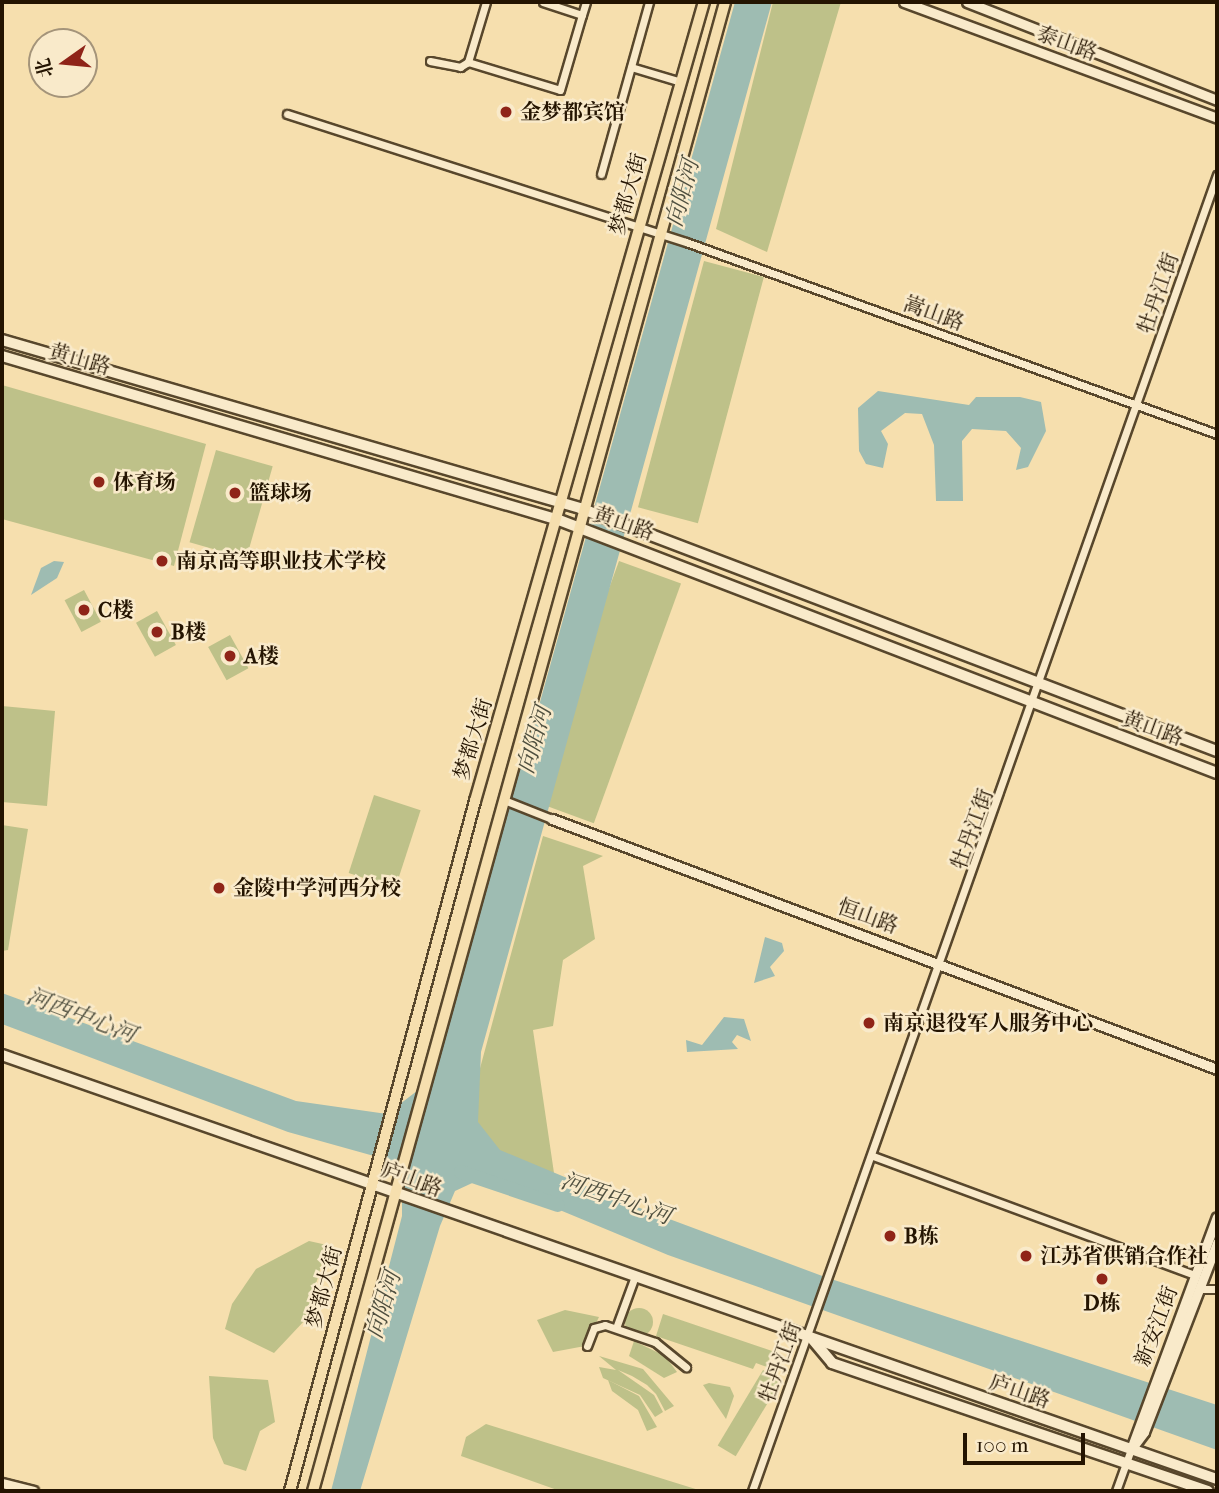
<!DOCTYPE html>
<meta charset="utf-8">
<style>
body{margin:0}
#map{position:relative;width:1219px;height:1493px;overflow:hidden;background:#f6dfae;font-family:"IM FELL French Canon","Noto Serif SC",serif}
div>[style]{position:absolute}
.green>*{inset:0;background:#bec189;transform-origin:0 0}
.round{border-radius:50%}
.water>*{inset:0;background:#9ebcb2}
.river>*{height:14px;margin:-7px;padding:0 7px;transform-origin:7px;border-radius:7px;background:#9ebcb2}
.roads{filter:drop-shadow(2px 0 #58472c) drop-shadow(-2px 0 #58472c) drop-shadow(0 2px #58472c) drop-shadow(0 -2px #58472c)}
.minor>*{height:7px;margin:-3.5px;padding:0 3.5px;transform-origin:3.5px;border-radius:3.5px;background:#f9eaca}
.tertiary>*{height:9px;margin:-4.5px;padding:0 4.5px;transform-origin:4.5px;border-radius:4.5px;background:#f9eaca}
.secondary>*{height:10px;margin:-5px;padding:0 5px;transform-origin:5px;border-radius:5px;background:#f9eaca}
.primary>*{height:10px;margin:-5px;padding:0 5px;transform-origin:5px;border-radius:5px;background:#f6dfae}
.dots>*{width:19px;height:19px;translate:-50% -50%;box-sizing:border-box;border:4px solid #f9eaca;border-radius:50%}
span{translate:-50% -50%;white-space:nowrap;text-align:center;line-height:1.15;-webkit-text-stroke:5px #f9eaca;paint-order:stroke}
.street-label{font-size:21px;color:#241401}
.poi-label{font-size:21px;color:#241401;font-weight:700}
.left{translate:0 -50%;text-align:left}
.water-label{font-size:23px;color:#4f4f3f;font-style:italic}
.frame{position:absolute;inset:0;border:4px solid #241401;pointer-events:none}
.north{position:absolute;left:28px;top:28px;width:70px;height:70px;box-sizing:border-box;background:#f9eaca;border:2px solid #a4947a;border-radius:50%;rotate:255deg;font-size:19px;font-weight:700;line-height:28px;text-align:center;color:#241401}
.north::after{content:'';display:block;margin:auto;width:24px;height:32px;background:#8f2418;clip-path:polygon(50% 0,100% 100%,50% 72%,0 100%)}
.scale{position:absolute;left:963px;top:1433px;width:122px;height:32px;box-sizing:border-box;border:4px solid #241401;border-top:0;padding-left:9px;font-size:21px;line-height:24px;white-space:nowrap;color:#241401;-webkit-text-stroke:5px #f9eaca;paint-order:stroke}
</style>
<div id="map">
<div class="green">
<div style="clip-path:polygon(773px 2px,841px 2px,767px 252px,716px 229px)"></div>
<div style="left:704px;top:261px;width:62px;height:255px;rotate:15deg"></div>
<div style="clip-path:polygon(2px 385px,206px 444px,174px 566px,2px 519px)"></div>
<div style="left:216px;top:450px;width:59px;height:96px;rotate:16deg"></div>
<div style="left:619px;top:561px;width:66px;height:255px;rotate:20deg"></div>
<div style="left:84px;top:590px;width:36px;height:22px;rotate:62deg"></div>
<div style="left:157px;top:611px;width:39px;height:24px;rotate:61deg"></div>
<div style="left:230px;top:635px;width:38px;height:25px;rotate:61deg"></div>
<div style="clip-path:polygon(2px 706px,55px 711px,47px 806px,2px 802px)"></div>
<div style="left:374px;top:795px;width:49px;height:82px;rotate:18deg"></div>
<div style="clip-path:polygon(2px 825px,28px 829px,8px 950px,2px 951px)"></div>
<div style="clip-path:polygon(543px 836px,603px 856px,583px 866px,595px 939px,563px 960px,553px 1026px,533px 1030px,554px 1173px,475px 1155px,463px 1131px)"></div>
<div style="clip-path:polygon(309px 1241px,327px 1245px,306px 1319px,274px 1353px,225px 1329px,232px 1304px,256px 1269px)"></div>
<div class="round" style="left:625px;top:1308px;width:28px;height:28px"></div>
<div style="clip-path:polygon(565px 1310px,599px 1317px,585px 1346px,553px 1352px,537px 1320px)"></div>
<div style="clip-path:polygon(663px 1314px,772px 1351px,767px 1367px,756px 1363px,753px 1369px,656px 1336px)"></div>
<div style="clip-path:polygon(634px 1341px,665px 1356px,677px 1372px,664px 1378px,629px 1356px)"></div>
<div style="clip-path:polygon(599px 1356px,643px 1369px,674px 1406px,665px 1411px,656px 1394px,647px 1385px,632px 1376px,618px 1370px,654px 1395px,663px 1412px,655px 1417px,640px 1395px,603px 1378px,599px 1367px,616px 1370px)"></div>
<div style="left:763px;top:1370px;width:21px;height:88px;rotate:31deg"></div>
<div style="clip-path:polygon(209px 1376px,268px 1380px,275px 1422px,260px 1431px,246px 1471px,224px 1464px,213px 1438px)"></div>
<div style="clip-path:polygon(608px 1380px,639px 1396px,657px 1427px,647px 1431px,638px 1410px,612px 1391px)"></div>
<div style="clip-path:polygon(709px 1383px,730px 1387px,734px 1396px,726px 1419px,703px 1385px)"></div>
<div style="clip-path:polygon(486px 1424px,702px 1491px,560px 1491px,461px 1456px,466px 1437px)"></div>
</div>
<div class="water">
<div style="clip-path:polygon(735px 2px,772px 2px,481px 1052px,478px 1122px,500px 1150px,629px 1204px,825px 1277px,1217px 1405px,1217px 1450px,668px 1255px,483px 1178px,455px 1191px,440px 1226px,360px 1491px,331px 1491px,402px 1216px,402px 1176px,374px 1156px,288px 1132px,2px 1024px,2px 993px,296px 1101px,387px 1114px,426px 1084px,540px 702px)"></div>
<div style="clip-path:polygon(878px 391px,969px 405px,976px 397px,1020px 397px,1041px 402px,1046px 431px,1028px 467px,1016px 470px,1021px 448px,1006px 431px,972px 429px,962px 441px,963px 501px,936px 501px,934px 445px,922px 414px,905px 413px,881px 431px,888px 444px,883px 468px,866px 464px,859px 451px,858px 408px)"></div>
<div style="clip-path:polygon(54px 561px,64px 562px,57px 578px,31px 595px,41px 568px)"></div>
<div style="clip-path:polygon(765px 937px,782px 943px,784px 951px,770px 967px,775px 976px,754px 983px)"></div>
<div style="clip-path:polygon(724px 1017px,744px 1019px,751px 1041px,737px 1035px,732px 1042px,738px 1049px,687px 1052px,686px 1040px,702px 1045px)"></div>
</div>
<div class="river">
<div style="left:461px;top:1172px;width:102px;rotate:18.8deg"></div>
</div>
<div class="roads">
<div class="minor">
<div style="left:486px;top:2px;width:63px;rotate:106.7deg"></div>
<div style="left:468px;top:62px;width:96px;rotate:16.9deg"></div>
<div style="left:560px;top:90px;width:78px;rotate:-73.7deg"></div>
<div style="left:582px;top:15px;width:41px;rotate:-161.6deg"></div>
<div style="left:582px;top:15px;width:14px;rotate:-73deg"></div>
<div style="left:430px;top:61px;width:31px;rotate:11deg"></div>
<div style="left:460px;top:67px;width:9px;rotate:-32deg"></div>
<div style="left:631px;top:67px;width:52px;rotate:16.7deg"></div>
<div style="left:287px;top:114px;width:419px;rotate:17.8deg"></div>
<div style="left:686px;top:242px;width:565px;rotate:19.88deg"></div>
<div style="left:601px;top:174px;width:179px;rotate:-74.4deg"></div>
<div style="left:504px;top:800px;width:52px;rotate:21.6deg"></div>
<div style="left:873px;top:1156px;width:343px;rotate:20.3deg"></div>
<div style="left:1199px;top:1289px;width:18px"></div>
<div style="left:616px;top:1328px;width:55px;rotate:-69.9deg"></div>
<div style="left:587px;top:1346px;width:19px;rotate:-69deg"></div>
<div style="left:594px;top:1328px;width:11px;rotate:-15deg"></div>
<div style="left:605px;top:1325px;width:53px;rotate:18.8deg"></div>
<div style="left:655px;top:1342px;width:40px;rotate:39deg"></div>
<div style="left:752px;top:1491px;width:1396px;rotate:-70.54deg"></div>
<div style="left:1116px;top:1491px;width:45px;rotate:-70.3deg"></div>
</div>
<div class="tertiary">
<div style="left:904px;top:2px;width:334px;rotate:20.3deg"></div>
<div style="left:967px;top:2px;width:269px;rotate:21.4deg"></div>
<div style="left:552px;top:819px;width:710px;rotate:20.6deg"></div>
<div style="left:1132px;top:1448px;width:20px;rotate:-53deg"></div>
<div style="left:1144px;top:1432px;width:203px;rotate:-68.9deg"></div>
<div style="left:1131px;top:1449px;width:247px;rotate:-69.7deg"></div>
<div style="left:2px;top:1483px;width:32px;rotate:14deg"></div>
</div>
<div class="secondary">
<div style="left:2px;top:340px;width:602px;rotate:16.21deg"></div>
<div style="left:580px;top:508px;width:682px;rotate:20.88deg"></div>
<div style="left:2px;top:356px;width:581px;rotate:16.41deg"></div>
<div style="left:559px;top:520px;width:705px;rotate:21.03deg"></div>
<div style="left:2px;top:1055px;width:1287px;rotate:19.24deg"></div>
<div style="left:813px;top:1340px;width:30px;rotate:50deg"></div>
<div style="left:832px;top:1363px;width:397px;rotate:18.8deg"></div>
</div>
<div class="primary">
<div style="left:290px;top:1491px;width:714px;rotate:-74.99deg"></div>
<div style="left:475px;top:801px;width:831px;rotate:-74.01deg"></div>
<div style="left:313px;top:1491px;width:1545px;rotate:-74.53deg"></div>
</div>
</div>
<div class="dots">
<div style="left:506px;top:112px;background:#8f2418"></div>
<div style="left:99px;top:482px;background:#8f2418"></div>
<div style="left:235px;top:493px;background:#8f2418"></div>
<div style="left:162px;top:561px;background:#8f2418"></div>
<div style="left:84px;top:610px;background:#8f2418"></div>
<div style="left:157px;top:632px;background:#8f2418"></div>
<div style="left:230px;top:656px;background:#8f2418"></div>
<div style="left:219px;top:888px;background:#8f2418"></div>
<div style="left:869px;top:1023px;background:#8f2418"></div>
<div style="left:890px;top:1236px;background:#8f2418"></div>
<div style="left:1026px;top:1256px;background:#8f2418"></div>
<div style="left:1102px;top:1279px;background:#8f2418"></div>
</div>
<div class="street-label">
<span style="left:1067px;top:43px;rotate:20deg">泰山路</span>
<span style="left:628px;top:194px;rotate:-74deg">梦都大街</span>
<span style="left:1158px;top:293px;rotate:-71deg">牡丹江街</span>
<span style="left:934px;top:313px;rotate:20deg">嵩山路</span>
<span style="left:80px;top:359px;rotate:16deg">黄山路</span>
<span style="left:624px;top:523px;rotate:19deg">黄山路</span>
<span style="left:1153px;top:728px;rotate:20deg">黄山路</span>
<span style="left:473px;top:739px;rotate:-73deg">梦都大街</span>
<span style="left:972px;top:829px;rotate:-70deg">牡丹江街</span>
<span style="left:868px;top:916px;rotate:20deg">恒山路</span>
<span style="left:412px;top:1179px;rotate:20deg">庐山路</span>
<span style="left:324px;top:1287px;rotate:-75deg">梦都大街</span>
<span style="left:1156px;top:1326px;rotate:-69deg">新安江街</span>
<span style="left:780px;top:1362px;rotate:-70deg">牡丹江街</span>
<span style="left:1020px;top:1391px;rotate:19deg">庐山路</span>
</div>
<div class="poi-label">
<span class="left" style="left:520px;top:112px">金梦都宾馆</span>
<span class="left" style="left:113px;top:482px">体育场</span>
<span class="left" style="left:249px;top:493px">篮球场</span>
<span class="left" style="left:176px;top:561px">南京高等职业技术学校</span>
<span class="left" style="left:98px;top:610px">C楼</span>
<span class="left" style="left:171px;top:632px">B楼</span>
<span class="left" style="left:244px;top:656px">A楼</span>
<span class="left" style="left:233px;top:888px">金陵中学河西分校</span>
<span class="left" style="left:883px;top:1023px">南京退役军人服务中心</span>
<span class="left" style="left:904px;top:1236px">B栋</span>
<span class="left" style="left:1040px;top:1256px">江苏省供销合作社</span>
<span style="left:1102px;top:1303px">D栋</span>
</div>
<div class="water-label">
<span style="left:683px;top:193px;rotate:-75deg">向阳河</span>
<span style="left:535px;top:740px;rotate:-74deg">向阳河</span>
<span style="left:81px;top:1016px;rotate:21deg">河西中心河</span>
<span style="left:616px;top:1199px;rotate:19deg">河西中心河</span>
<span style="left:384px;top:1305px;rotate:-73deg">向阳河</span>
</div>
<div class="frame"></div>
<div class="north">北</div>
<div class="scale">100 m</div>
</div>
